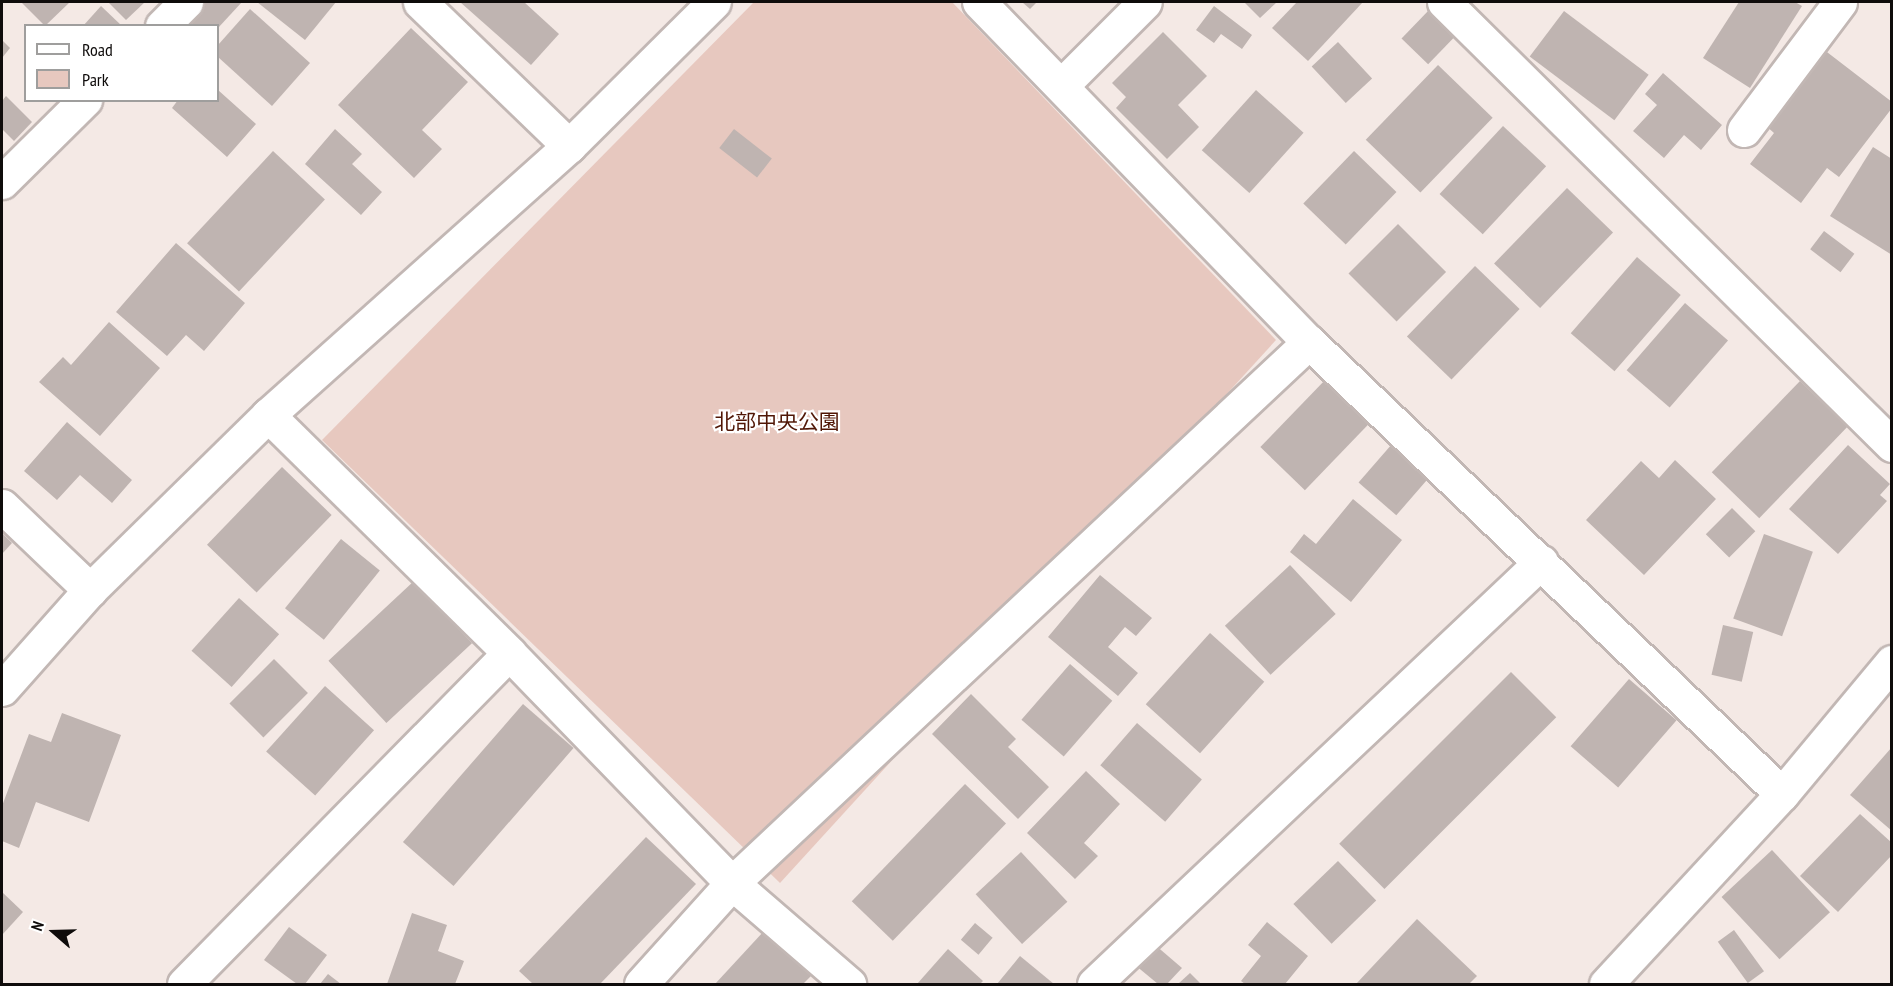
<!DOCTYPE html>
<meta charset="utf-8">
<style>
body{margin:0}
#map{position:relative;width:1893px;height:986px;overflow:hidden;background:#f4e9e5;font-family:"PT Sans Narrow","Noto Sans JP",sans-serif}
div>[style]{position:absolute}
.green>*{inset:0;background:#e7c8bf}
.building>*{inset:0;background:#bfb4b1;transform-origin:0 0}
.roads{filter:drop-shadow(2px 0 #c2b7b4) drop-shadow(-2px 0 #c2b7b4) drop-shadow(0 2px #c2b7b4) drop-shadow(0 -2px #c2b7b4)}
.minor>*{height:33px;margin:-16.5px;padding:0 16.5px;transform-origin:16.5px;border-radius:16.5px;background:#fff}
span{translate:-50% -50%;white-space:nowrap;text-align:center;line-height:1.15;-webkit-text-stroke:4.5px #fff;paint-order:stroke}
.park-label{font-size:21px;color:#501605}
.frame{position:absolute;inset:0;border:3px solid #0f0c0b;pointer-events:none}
.legend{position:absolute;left:24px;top:24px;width:195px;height:78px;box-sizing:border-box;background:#fff;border:2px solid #9f9e9d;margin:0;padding:8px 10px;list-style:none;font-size:18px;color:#0f0c0b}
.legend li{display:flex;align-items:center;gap:12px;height:30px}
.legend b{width:30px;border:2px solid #9f9e9d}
.north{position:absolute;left:24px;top:902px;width:60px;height:60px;-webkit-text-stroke:4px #fff;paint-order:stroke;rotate:290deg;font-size:16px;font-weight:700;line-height:24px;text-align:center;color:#0f0c0b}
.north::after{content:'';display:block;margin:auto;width:21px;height:27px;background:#0f0c0b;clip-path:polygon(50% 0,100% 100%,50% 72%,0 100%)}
</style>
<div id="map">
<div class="green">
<div style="clip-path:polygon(754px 2px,952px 2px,1276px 340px,780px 883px,322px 440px)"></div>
</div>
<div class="building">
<div style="clip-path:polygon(21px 2px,70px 2px,45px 26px)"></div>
<div style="clip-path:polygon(108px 2px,145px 2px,126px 20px)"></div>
<div style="clip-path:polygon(203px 2px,242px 2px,218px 28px,186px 26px,183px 23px)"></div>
<div style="clip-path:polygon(257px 2px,336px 2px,305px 40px)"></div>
<div style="clip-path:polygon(460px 2px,524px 2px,559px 34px,531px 65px)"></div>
<div style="clip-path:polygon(1022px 2px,1037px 2px,1030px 9px)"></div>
<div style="clip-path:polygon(1244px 2px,1277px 2px,1260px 18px)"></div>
<div style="clip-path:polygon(1297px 2px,1363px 2px,1308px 61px,1272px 28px)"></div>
<div style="clip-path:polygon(1739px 2px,1795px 2px,1802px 6px,1750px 88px,1703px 58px)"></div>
<div style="clip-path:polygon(101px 6px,122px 26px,83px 26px)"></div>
<div style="clip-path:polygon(1214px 6px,1252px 35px,1242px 49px,1221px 34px,1214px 43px,1196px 30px)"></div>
<div style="clip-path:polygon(250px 9px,310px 63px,272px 106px,218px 57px,218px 45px)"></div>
<div style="left:1430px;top:9px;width:37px;height:41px;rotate:44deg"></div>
<div style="left:1564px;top:11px;width:106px;height:57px;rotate:37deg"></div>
<div style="clip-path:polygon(411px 28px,468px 82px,422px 130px,442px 149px,414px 178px,338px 105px)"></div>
<div style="clip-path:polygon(1163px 32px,1207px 76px,1178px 105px,1199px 127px,1167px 159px,1116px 108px,1126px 97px,1112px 83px)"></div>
<div style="clip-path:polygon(2px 40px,10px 48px,2px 58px)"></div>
<div style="left:1338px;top:42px;width:50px;height:36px;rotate:47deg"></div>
<div style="clip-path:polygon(1823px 49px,1892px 102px,1892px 108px,1839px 177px,1827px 168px,1801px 203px,1750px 164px,1774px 133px,1765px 125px)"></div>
<div style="left:1438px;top:65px;width:76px;height:104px;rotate:44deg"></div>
<div style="clip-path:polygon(1663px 73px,1722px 125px,1701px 150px,1684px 135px,1664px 158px,1633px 131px,1657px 105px,1645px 94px)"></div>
<div style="clip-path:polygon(218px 90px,256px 124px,227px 157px,172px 108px,178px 100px,218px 100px)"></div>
<div style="left:1256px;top:90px;width:64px;height:81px;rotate:42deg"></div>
<div style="clip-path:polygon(6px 96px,32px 122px,14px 141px,2px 129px,2px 101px)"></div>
<div style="left:1503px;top:126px;width:59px;height:93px;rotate:43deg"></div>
<div style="clip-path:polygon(335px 129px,362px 154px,352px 164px,382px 192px,361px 215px,305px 164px)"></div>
<div style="left:734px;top:129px;width:48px;height:24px;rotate:38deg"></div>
<div style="clip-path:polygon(1873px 147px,1892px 159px,1892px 255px,1830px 216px)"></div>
<div style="left:273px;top:151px;width:71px;height:126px;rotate:43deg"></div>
<div style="left:1354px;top:151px;width:59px;height:73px;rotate:44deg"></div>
<div style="left:1567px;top:188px;width:64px;height:105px;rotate:44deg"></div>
<div style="left:1398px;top:224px;width:68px;height:70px;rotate:45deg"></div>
<div style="left:1824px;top:231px;width:38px;height:23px;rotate:37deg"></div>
<div style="clip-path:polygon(176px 243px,245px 303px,204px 351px,186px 335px,167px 356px,116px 312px)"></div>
<div style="left:1637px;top:257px;width:58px;height:101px;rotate:41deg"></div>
<div style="left:1475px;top:266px;width:62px;height:98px;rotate:44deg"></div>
<div style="left:1685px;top:303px;width:57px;height:89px;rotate:41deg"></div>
<div style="clip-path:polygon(109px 322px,160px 368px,100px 436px,39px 382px,63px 357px,71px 365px)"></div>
<div style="left:1327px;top:378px;width:62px;height:96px;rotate:44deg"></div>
<div style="left:1800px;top:381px;width:66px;height:127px;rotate:44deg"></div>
<div style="clip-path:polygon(67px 422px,132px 480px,112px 503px,80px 475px,57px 500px,24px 471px)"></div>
<div style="left:1392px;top:444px;width:50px;height:51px;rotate:41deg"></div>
<div style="clip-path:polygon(1848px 445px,1890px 484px,1880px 495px,1887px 501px,1838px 554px,1789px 509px)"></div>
<div style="clip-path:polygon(1675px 460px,1716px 499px,1644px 575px,1586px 520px,1641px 461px,1659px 478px)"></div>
<div style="left:282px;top:467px;width:69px;height:108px;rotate:44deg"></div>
<div style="clip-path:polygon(1353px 499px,1402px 540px,1351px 602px,1290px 552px,1304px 534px,1316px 544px)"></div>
<div style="left:1732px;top:508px;width:33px;height:37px;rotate:45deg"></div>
<div style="clip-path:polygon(2px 533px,12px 543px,2px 554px)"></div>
<div style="left:1764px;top:534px;width:52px;height:90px;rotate:20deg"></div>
<div style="left:341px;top:539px;width:50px;height:89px;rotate:39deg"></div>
<div style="left:1290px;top:565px;width:67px;height:89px;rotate:47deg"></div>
<div style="clip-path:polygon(1100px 575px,1152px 618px,1136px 636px,1125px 627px,1108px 647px,1138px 673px,1118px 696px,1048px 637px)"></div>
<div style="left:414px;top:581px;width:85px;height:117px;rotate:47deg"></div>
<div style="left:239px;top:598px;width:54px;height:71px;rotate:42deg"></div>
<div style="left:1723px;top:625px;width:31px;height:51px;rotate:13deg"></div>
<div style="left:1210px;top:633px;width:73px;height:96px;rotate:42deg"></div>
<div style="left:274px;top:659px;width:48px;height:63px;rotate:45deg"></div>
<div style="left:1070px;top:664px;width:56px;height:74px;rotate:41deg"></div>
<div style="left:1511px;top:672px;width:64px;height:243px;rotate:45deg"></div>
<div style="left:1629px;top:679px;width:63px;height:89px;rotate:41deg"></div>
<div style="left:325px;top:686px;width:66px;height:88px;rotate:42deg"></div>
<div style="clip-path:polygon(971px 694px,1016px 739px,1008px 747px,1049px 787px,1018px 819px,932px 734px)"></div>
<div style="left:523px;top:704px;width:67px;height:183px;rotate:41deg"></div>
<div style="clip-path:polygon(62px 713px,121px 735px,89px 822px,36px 802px,19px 848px,2px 841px,2px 806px,29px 734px,51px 742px)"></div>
<div style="left:1137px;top:723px;width:86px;height:56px;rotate:41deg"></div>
<div style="clip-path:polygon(1892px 747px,1892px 831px,1850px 795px)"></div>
<div style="clip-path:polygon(1086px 771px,1120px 804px,1084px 843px,1098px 856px,1075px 879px,1027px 833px)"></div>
<div style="left:965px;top:784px;width:57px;height:163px;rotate:44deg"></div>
<div style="clip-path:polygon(1860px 814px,1892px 843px,1892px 855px,1838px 912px,1800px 876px)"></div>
<div style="clip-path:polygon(646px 837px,696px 884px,600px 984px,533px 984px,519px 971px)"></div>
<div style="left:1772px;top:850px;width:85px;height:69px;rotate:47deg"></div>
<div style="left:1021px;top:852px;width:68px;height:62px;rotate:47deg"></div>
<div style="left:1338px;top:861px;width:55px;height:62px;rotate:46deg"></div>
<div style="clip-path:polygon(2px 892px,23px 912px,2px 935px)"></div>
<div style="clip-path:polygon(412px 913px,447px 925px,438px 951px,464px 961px,455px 984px,387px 984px)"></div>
<div style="clip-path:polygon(1417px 919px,1477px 976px,1469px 984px,1356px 984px)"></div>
<div style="clip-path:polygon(1267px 922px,1308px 956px,1285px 984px,1245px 984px,1241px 981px,1261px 956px,1248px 945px)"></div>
<div style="left:975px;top:923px;width:23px;height:22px;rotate:40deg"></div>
<div style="clip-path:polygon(289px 927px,327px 955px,305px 984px,297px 984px,264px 960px)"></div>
<div style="clip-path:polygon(765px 930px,812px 975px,803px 984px,715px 984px)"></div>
<div style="left:1734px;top:930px;width:51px;height:20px;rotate:54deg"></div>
<div style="clip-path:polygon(1154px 944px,1182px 968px,1167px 984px,1158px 984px,1135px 965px)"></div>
<div style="clip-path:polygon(948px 949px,983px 981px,980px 984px,917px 984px)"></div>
<div style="clip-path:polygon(1020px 956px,1054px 984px,997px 984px)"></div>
<div style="clip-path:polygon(1190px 973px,1201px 984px,1178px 984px)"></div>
<div style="clip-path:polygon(328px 974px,341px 984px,320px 984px)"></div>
</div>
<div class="roads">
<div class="minor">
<div style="left:420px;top:2px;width:207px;rotate:44deg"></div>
<div style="left:979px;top:2px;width:474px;rotate:45.9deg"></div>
<div style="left:1309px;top:342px;width:654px;rotate:43.7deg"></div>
<div style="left:1444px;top:2px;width:630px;rotate:44.68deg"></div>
<div style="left:162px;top:26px;width:34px;rotate:-45deg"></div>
<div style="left:1062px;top:85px;width:117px;rotate:-45deg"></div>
<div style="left:1744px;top:130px;width:160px;rotate:-53.1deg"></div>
<div style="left:2px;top:182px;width:117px;rotate:-44.7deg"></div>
<div style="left:268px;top:415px;width:339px;rotate:44.6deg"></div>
<div style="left:509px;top:653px;width:320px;rotate:45.9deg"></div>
<div style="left:732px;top:883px;width:155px;rotate:40.8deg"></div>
<div style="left:2px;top:506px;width:122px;rotate:43.7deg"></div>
<div style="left:2px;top:689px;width:132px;rotate:-48.4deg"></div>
<div style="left:90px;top:590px;width:250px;rotate:-44.5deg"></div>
<div style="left:268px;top:415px;width:404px;rotate:-41.8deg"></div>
<div style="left:569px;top:146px;width:204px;rotate:-44.8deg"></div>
<div style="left:184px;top:984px;width:464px;rotate:-45.5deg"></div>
<div style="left:641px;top:984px;width:136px;rotate:-48deg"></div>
<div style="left:732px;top:883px;width:791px;rotate:-43.16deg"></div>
<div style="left:1094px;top:984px;width:615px;rotate:-43.35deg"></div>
<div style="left:1606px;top:984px;width:259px;rotate:-47.2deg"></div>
<div style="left:1782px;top:794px;width:172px;rotate:-50.2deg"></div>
</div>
</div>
<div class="park-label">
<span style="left:777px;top:422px">北部中央公園</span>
</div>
<div class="frame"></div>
<ul class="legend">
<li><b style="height:8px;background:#fff"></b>Road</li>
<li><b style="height:16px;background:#e7c8bf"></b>Park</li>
</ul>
<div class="north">N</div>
</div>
